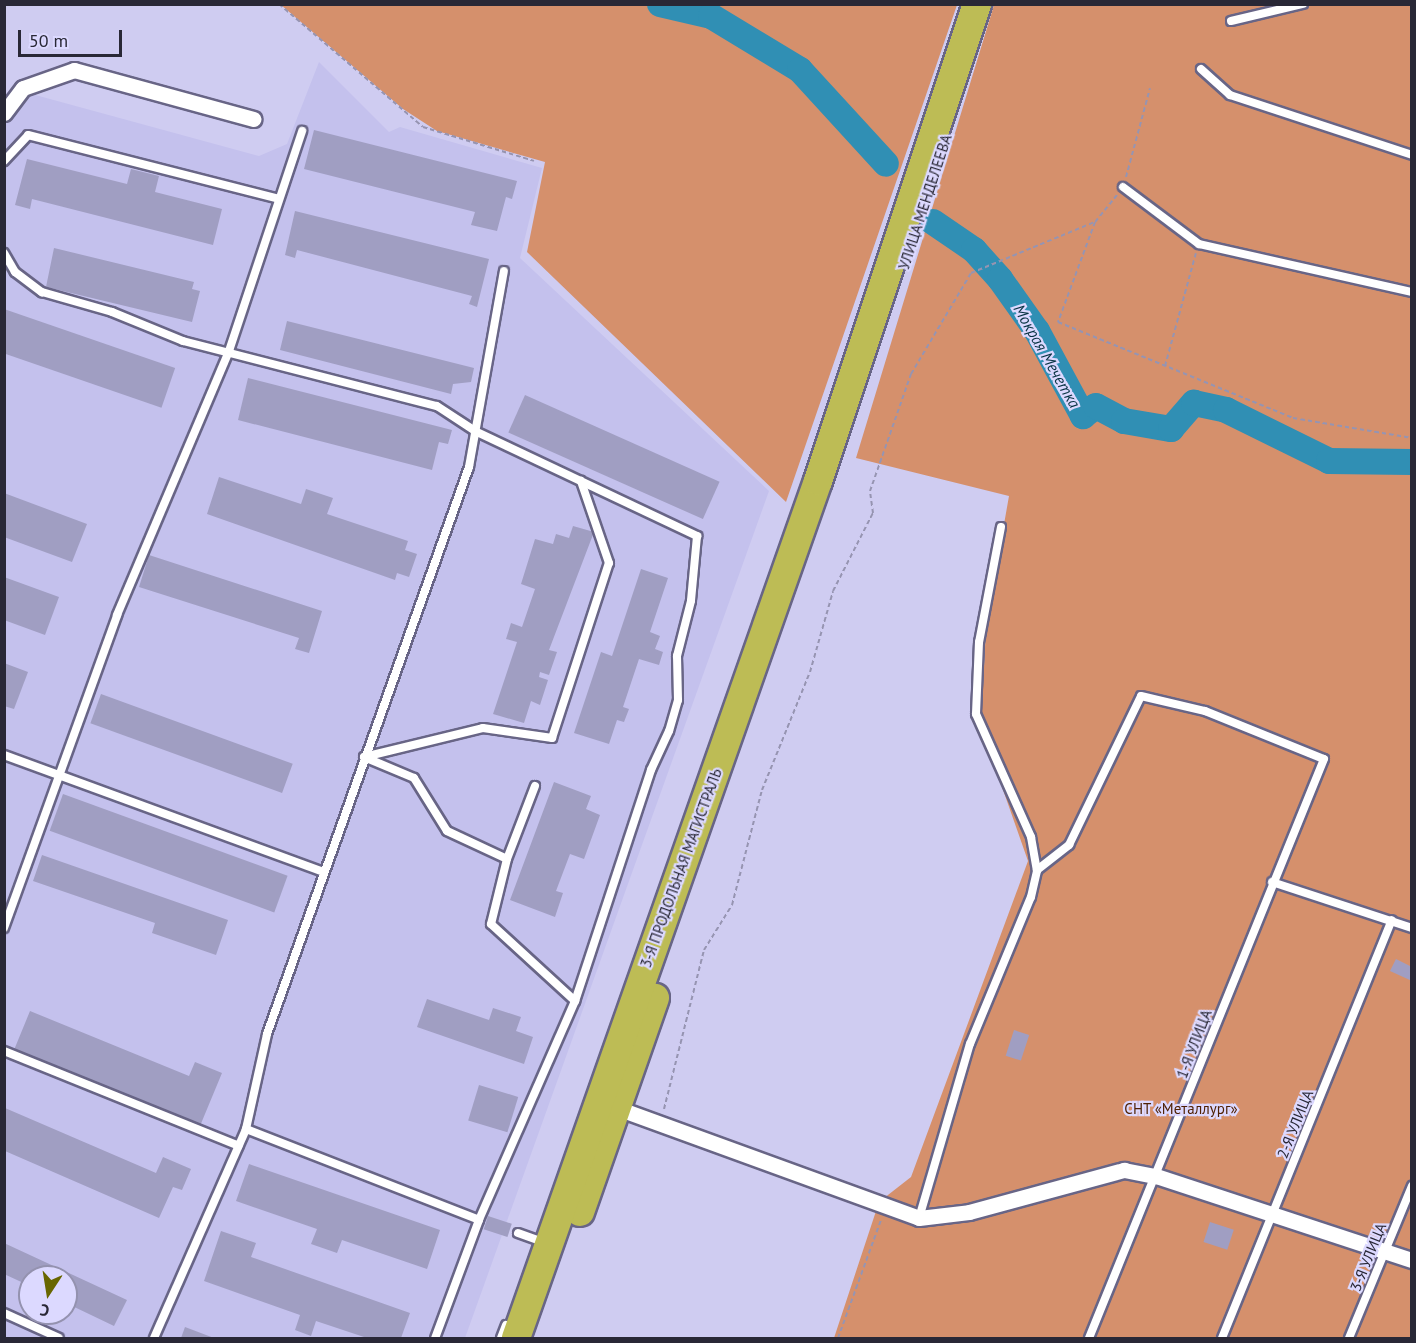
<!DOCTYPE html>
<meta charset="utf-8">
<style>
body{margin:0}
#map{position:relative;width:1416px;height:1343px;overflow:hidden;background:#cfccf1;font-family:"PT Sans",sans-serif}
div>[style]{position:absolute}
.built>*{inset:0;background:#c4c1ed}
.green>*{inset:0;background:#d5906c}
.river>*{height:26px;margin:-13px;padding:0 13px;transform-origin:13px;border-radius:13px;background:#308fb4}
.building>*{inset:0;background:#a09ec2;transform-origin:0 0}
.path>*{height:2px;margin-top:-1px;transform-origin:0;background:repeating-linear-gradient(90deg,#9694b1 0 4.5px,transparent 0 7.5px)}
.roads{filter:drop-shadow(2px 0 #686586) drop-shadow(-2px 0 #686586) drop-shadow(0 2px #686586) drop-shadow(0 -2px #686586)}
.lane>*{height:8px;margin:-4px;padding:0 4px;transform-origin:4px;border-radius:4px;background:#fff}
.street>*{height:15px;margin:-7.5px;padding:0 7.5px;transform-origin:7.5px;border-radius:7.5px;background:#fff}
.highway>*{height:28px;margin:-14px;padding:0 14px;transform-origin:14px;border-radius:14px;background:#bdbc55}
span{translate:-50% -50%;white-space:nowrap;text-align:center;line-height:1.15;-webkit-text-stroke:4.5px #dcd9ff;paint-order:stroke}
.street-label{font-size:15px;color:#292836}
.park-label{font-size:15px;color:#4e2003}
.water-label{font-size:16px;color:#073242;font-style:italic}
.frame{position:absolute;inset:0;border:6px solid #292836;pointer-events:none}
.north{position:absolute;left:18px;top:1265px;width:60px;height:60px;box-sizing:border-box;background:#dcd9ff;border:2px solid #9492af;border-radius:50%;rotate:192deg;font-size:16px;font-weight:700;line-height:24px;text-align:center;color:#292836}
.north::after{content:'';display:block;margin:auto;width:21px;height:27px;background:#686600;clip-path:polygon(50% 0,100% 100%,50% 72%,0 100%)}
.scale{position:absolute;left:18px;top:30px;width:104px;height:27px;box-sizing:border-box;border:3px solid #292836;border-top:0;padding-left:8px;font-size:18px;line-height:21px;white-space:nowrap;color:#292836;-webkit-text-stroke:4px #dcd9ff;paint-order:stroke}
</style>
<div id="map">
<div class="built">
<div style="clip-path:polygon(evenodd,319px 62px,389px 132px,400px 127px,542px 168px,520px 258px,769px 491px,465px 1338px,5px 1338px,4px 125px,28px 93px,259px 156px,287px 144px,319px 62px,30px 1277px,66px 1277px,66px 1313px,30px 1313px,30px 1277px)"></div>
</div>
<div class="green">
<div style="clip-path:polygon(281px 5px,957px 5px,786px 502px,527px 252px,545px 162px,437px 131px,403px 109px)"></div>
<div style="clip-path:polygon(994px 5px,1411px 5px,1411px 1338px,834px 1338px,879px 1202px,911px 1177px,1028px 861px,981px 727px,986px 626px,1009px 496px,856px 458px)"></div>
</div>
<div class="river">
<div style="left:660px;top:4px;width:52px;rotate:13.2deg"></div>
<div style="left:711px;top:16px;width:104px;rotate:31.2deg"></div>
<div style="left:800px;top:70px;width:127px;rotate:47.5deg"></div>
<div style="left:933px;top:222px;width:50px;rotate:34.3deg"></div>
<div style="left:974px;top:250px;width:39px;rotate:48deg"></div>
<div style="left:1000px;top:279px;width:64px;rotate:54.6deg"></div>
<div style="left:1037px;top:331px;width:97px;rotate:61.6deg"></div>
<div style="left:1083px;top:416px;width:16px;rotate:-38deg"></div>
<div style="left:1096px;top:406px;width:32px;rotate:28deg"></div>
<div style="left:1124px;top:421px;width:48px;rotate:9.7deg"></div>
<div style="left:1171px;top:429px;width:35px;rotate:-49deg"></div>
<div style="left:1194px;top:403px;width:33px;rotate:12deg"></div>
<div style="left:1226px;top:410px;width:115px;rotate:26.3deg"></div>
<div style="left:1329px;top:461px;width:83px;rotate:0.7deg"></div>
</div>
<div class="building">
<div style="clip-path:polygon(314px 130px,517px 181px,512px 199px,506px 197px,497px 231px,471px 225px,475px 212px,304px 169px)"></div>
<div style="clip-path:polygon(27px 159px,127px 184px,131px 169px,159px 176px,155px 192px,222px 209px,213px 245px,32px 199px,30px 209px,15px 205px)"></div>
<div style="clip-path:polygon(295px 211px,489px 259px,477px 307px,469px 304px,472px 296px,297px 250px,295px 258px,285px 255px)"></div>
<div style="clip-path:polygon(54px 248px,194px 282px,192px 289px,200px 291px,192px 322px,46px 287px)"></div>
<div style="left:4px;top:309px;width:181px;height:42px;rotate:19deg"></div>
<div style="clip-path:polygon(287px 321px,474px 368px,471px 382px,453px 384px,451px 394px,280px 350px)"></div>
<div style="clip-path:polygon(248px 378px,452px 430px,448px 444px,439px 442px,432px 470px,238px 420px)"></div>
<div style="left:525px;top:395px;width:213px;height:41px;rotate:24deg"></div>
<div style="clip-path:polygon(219px 477px,301px 504px,306px 489px,333px 498px,327px 514px,408px 541px,405px 550px,417px 554px,409px 577px,397px 573px,395px 580px,207px 514px)"></div>
<div style="clip-path:polygon(4px 493px,87px 524px,72px 562px,4px 537px)"></div>
<div style="clip-path:polygon(573px 526px,594px 532px,549px 650px,557px 652px,549px 675px,540px 672px,539px 677px,548px 680px,540px 705px,531px 701px,524px 723px,493px 714px,517px 642px,506px 639px,511px 623px,522px 627px,535px 589px,521px 584px,535px 539px,553px 544px,556px 534px,569px 538px)"></div>
<div style="clip-path:polygon(149px 555px,322px 611px,309px 653px,295px 649px,299px 638px,139px 587px)"></div>
<div style="clip-path:polygon(641px 569px,668px 578px,650px 632px,660px 636px,655px 649px,663px 652px,659px 665px,639px 659px,623px 707px,629px 709px,624px 722px,617px 720px,609px 744px,574px 733px,601px 652px,612px 656px)"></div>
<div style="clip-path:polygon(4px 577px,59px 597px,45px 635px,4px 620px)"></div>
<div style="clip-path:polygon(4px 663px,28px 672px,14px 709px,4px 706px)"></div>
<div style="left:101px;top:694px;width:204px;height:31px;rotate:20deg"></div>
<div style="clip-path:polygon(554px 782px,591px 796px,586px 809px,600px 815px,584px 859px,570px 854px,556px 891px,563px 893px,555px 917px,510px 900px)"></div>
<div style="left:63px;top:794px;width:239px;height:39px;rotate:20deg"></div>
<div style="clip-path:polygon(42px 855px,228px 920px,216px 955px,152px 933px,155px 923px,33px 881px)"></div>
<div style="clip-path:polygon(1396px 959px,1412px 967px,1412px 981px,1390px 971px)"></div>
<div style="clip-path:polygon(427px 999px,489px 1020px,493px 1008px,521px 1017px,516px 1031px,533px 1037px,524px 1064px,417px 1027px)"></div>
<div style="clip-path:polygon(30px 1011px,189px 1076px,195px 1062px,222px 1073px,200px 1126px,14px 1050px)"></div>
<div style="left:1014px;top:1030px;width:16px;height:27px;rotate:18deg"></div>
<div style="left:479px;top:1085px;width:41px;height:37px;rotate:17deg"></div>
<div style="clip-path:polygon(5px 1108px,156px 1173px,163px 1157px,191px 1169px,182px 1190px,173px 1187px,159px 1218px,5px 1151px)"></div>
<div style="clip-path:polygon(249px 1164px,440px 1230px,427px 1269px,342px 1240px,337px 1253px,311px 1244px,317px 1229px,236px 1201px)"></div>
<div style="left:488px;top:1216px;width:25px;height:14px;rotate:18deg"></div>
<div style="left:1210px;top:1222px;width:25px;height:21px;rotate:18deg"></div>
<div style="clip-path:polygon(221px 1231px,256px 1243px,251px 1257px,410px 1313px,401px 1338px,367px 1338px,316px 1321px,311px 1336px,295px 1330px,300px 1315px,204px 1281px)"></div>
<div style="clip-path:polygon(4px 1243px,127px 1300px,114px 1326px,66px 1303px,66px 1277px,30px 1277px,30px 1286px,4px 1274px)"></div>
<div style="clip-path:polygon(185px 1327px,214px 1338px,181px 1338px)"></div>
</div>
<div class="path">
<div style="left:279px;top:4px;width:189px;rotate:40.5deg"></div>
<div style="left:423px;top:127px;width:116px;rotate:17deg"></div>
<div style="left:1126px;top:177px;width:92px;rotate:-74.9deg"></div>
<div style="left:1117px;top:195px;width:35px;rotate:129deg"></div>
<div style="left:1095px;top:222px;width:107px;rotate:110.3deg"></div>
<div style="left:1058px;top:322px;width:254px;rotate:22.2deg"></div>
<div style="left:1293px;top:418px;width:121px;rotate:9.5deg"></div>
<div style="left:1165px;top:366px;width:117px;rotate:-74.7deg"></div>
<div style="left:664px;top:1109px;width:164px;rotate:-75.9deg"></div>
<div style="left:704px;top:950px;width:53px;rotate:-58.1deg"></div>
<div style="left:732px;top:905px;width:119px;rotate:-75.4deg"></div>
<div style="left:762px;top:790px;width:127px;rotate:-67.9deg"></div>
<div style="left:810px;top:672px;width:84px;rotate:-74.1deg"></div>
<div style="left:833px;top:591px;width:88px;rotate:-62.9deg"></div>
<div style="left:873px;top:513px;width:22px;rotate:-98deg"></div>
<div style="left:870px;top:491px;width:124px;rotate:-70.7deg"></div>
<div style="left:911px;top:374px;width:117px;rotate:-59.3deg"></div>
<div style="left:971px;top:273px;width:134px;rotate:-22.4deg"></div>
<div style="left:838px;top:1338px;width:126px;rotate:-70deg"></div>
</div>
<div class="roads">
<div class="lane">
<div style="left:1231px;top:21px;width:74px;rotate:-13.3deg"></div>
<div style="left:1201px;top:69px;width:39px;rotate:42deg"></div>
<div style="left:1230px;top:95px;width:192px;rotate:18.2deg"></div>
<div style="left:4px;top:161px;width:35px;rotate:-47deg"></div>
<div style="left:28px;top:135px;width:256px;rotate:14.3deg"></div>
<div style="left:1123px;top:187px;width:95px;rotate:36.9deg"></div>
<div style="left:1199px;top:244px;width:218px;rotate:12.7deg"></div>
<div style="left:4px;top:253px;width:22px;rotate:60deg"></div>
<div style="left:15px;top:272px;width:34px;rotate:37deg"></div>
<div style="left:42px;top:292px;width:73px;rotate:15.9deg"></div>
<div style="left:112px;top:312px;width:77px;rotate:22.2deg"></div>
<div style="left:183px;top:341px;width:262px;rotate:14.4deg"></div>
<div style="left:437px;top:406px;width:45px;rotate:33.3deg"></div>
<div style="left:475px;top:431px;width:246px;rotate:25.3deg"></div>
<div style="left:697px;top:536px;width:65px;rotate:95.3deg"></div>
<div style="left:691px;top:601px;width:57px;rotate:104.3deg"></div>
<div style="left:677px;top:656px;width:44px;rotate:88.7deg"></div>
<div style="left:678px;top:700px;width:32px;rotate:106deg"></div>
<div style="left:669px;top:731px;width:43px;rotate:114.8deg"></div>
<div style="left:651px;top:770px;width:243px;rotate:108.2deg"></div>
<div style="left:575px;top:1001px;width:239px;rotate:113.7deg"></div>
<div style="left:479px;top:1220px;width:126px;rotate:110.4deg"></div>
<div style="left:1001px;top:527px;width:117px;rotate:100.8deg"></div>
<div style="left:979px;top:642px;width:72px;rotate:92.4deg"></div>
<div style="left:976px;top:714px;width:135px;rotate:65.9deg"></div>
<div style="left:1031px;top:837px;width:34px;rotate:80deg"></div>
<div style="left:4px;top:755px;width:340px;rotate:20.1deg"></div>
<div style="left:364px;top:757px;width:122px;rotate:-13.7deg"></div>
<div style="left:483px;top:728px;width:70px;rotate:8.2deg"></div>
<div style="left:552px;top:738px;width:184px;rotate:-72deg"></div>
<div style="left:609px;top:563px;width:87px;rotate:-108.9deg"></div>
<div style="left:364px;top:757px;width:54px;rotate:22.8deg"></div>
<div style="left:414px;top:778px;width:62px;rotate:58.1deg"></div>
<div style="left:447px;top:831px;width:66px;rotate:25deg"></div>
<div style="left:535px;top:786px;width:78px;rotate:111deg"></div>
<div style="left:507px;top:859px;width:67px;rotate:103.8deg"></div>
<div style="left:491px;top:924px;width:114px;rotate:42.5deg"></div>
<div style="left:1272px;top:882px;width:147px;rotate:18.2deg"></div>
<div style="left:4px;top:928px;width:333px;rotate:-70.1deg"></div>
<div style="left:117px;top:615px;width:287px;rotate:-67deg"></div>
<div style="left:229px;top:351px;width:232px;rotate:-71.6deg"></div>
<div style="left:4px;top:1051px;width:253px;rotate:22deg"></div>
<div style="left:246px;top:1129px;width:250px;rotate:21.3deg"></div>
<div style="left:919px;top:1218px;width:181px;rotate:-73.7deg"></div>
<div style="left:970px;top:1044px;width:159px;rotate:-67.5deg"></div>
<div style="left:1031px;top:897px;width:28px;rotate:-77deg"></div>
<div style="left:1037px;top:870px;width:41px;rotate:-38deg"></div>
<div style="left:1069px;top:845px;width:165px;rotate:-64.2deg"></div>
<div style="left:1141px;top:696px;width:66px;rotate:13.2deg"></div>
<div style="left:1205px;top:711px;width:128px;rotate:22deg"></div>
<div style="left:1324px;top:759px;width:625px;rotate:112.09deg"></div>
<div style="left:518px;top:1233px;width:20px;rotate:20deg"></div>
<div style="left:4px;top:1313px;width:60px;rotate:24.4deg"></div>
<div style="left:154px;top:1338px;width:228px;rotate:-66.2deg"></div>
<div style="left:246px;top:1129px;width:97px;rotate:-77.5deg"></div>
<div style="left:267px;top:1034px;width:602px;rotate:-70.39deg"></div>
<div style="left:469px;top:467px;width:199px;rotate:-79.9deg"></div>
<div style="left:501px;top:1338px;width:14px;rotate:-69deg"></div>
<div style="left:1222px;top:1338px;width:451px;rotate:-67.9deg"></div>
<div style="left:1349px;top:1338px;width:165px;rotate:-67.5deg"></div>
</div>
<div class="street">
<div style="left:4px;top:113px;width:31px;rotate:-53deg"></div>
<div style="left:23px;top:88px;width:54px;rotate:-19.4deg"></div>
<div style="left:74px;top:70px;width:186px;rotate:15.3deg"></div>
<div style="left:617px;top:1108px;width:321px;rotate:20deg"></div>
<div style="left:919px;top:1218px;width:50px;rotate:-6.8deg"></div>
<div style="left:969px;top:1212px;width:161px;rotate:-15.2deg"></div>
<div style="left:1124px;top:1170px;width:33px;rotate:11deg"></div>
<div style="left:1156px;top:1176px;width:269px;rotate:18.2deg"></div>
</div>
<div class="highway">
<div style="left:580px;top:1212px;width:227px;rotate:-70.7deg"></div>
<div style="left:516px;top:1338px;width:909px;rotate:-70.59deg"></div>
<div style="left:818px;top:481px;width:503px;rotate:-71.57deg"></div>
</div>
</div>
<div class="street-label">
<span style="left:925px;top:202px;rotate:-72deg">УЛИЦА МЕНДЕЛЕЕВА</span>
<span style="left:681px;top:868px;rotate:-70deg">3-Я ПРОДОЛЬНАЯ МАГИСТРАЛЬ</span>
<span style="left:1194px;top:1044px;rotate:-69deg">1-Я УЛИЦА</span>
<span style="left:1295px;top:1124px;rotate:-68deg">2-Я УЛИЦА</span>
<span style="left:1368px;top:1257px;rotate:-68deg">3-Я УЛИЦА</span>
</div>
<div class="park-label">
<span style="left:1181px;top:1109px">СНТ «Металлург»</span>
</div>
<div class="water-label">
<span style="left:1047px;top:356px;rotate:60deg">Мокрая Мечетка</span>
</div>
<div class="frame"></div>
<div class="north">С</div>
<div class="scale">50 m</div>
</div>
